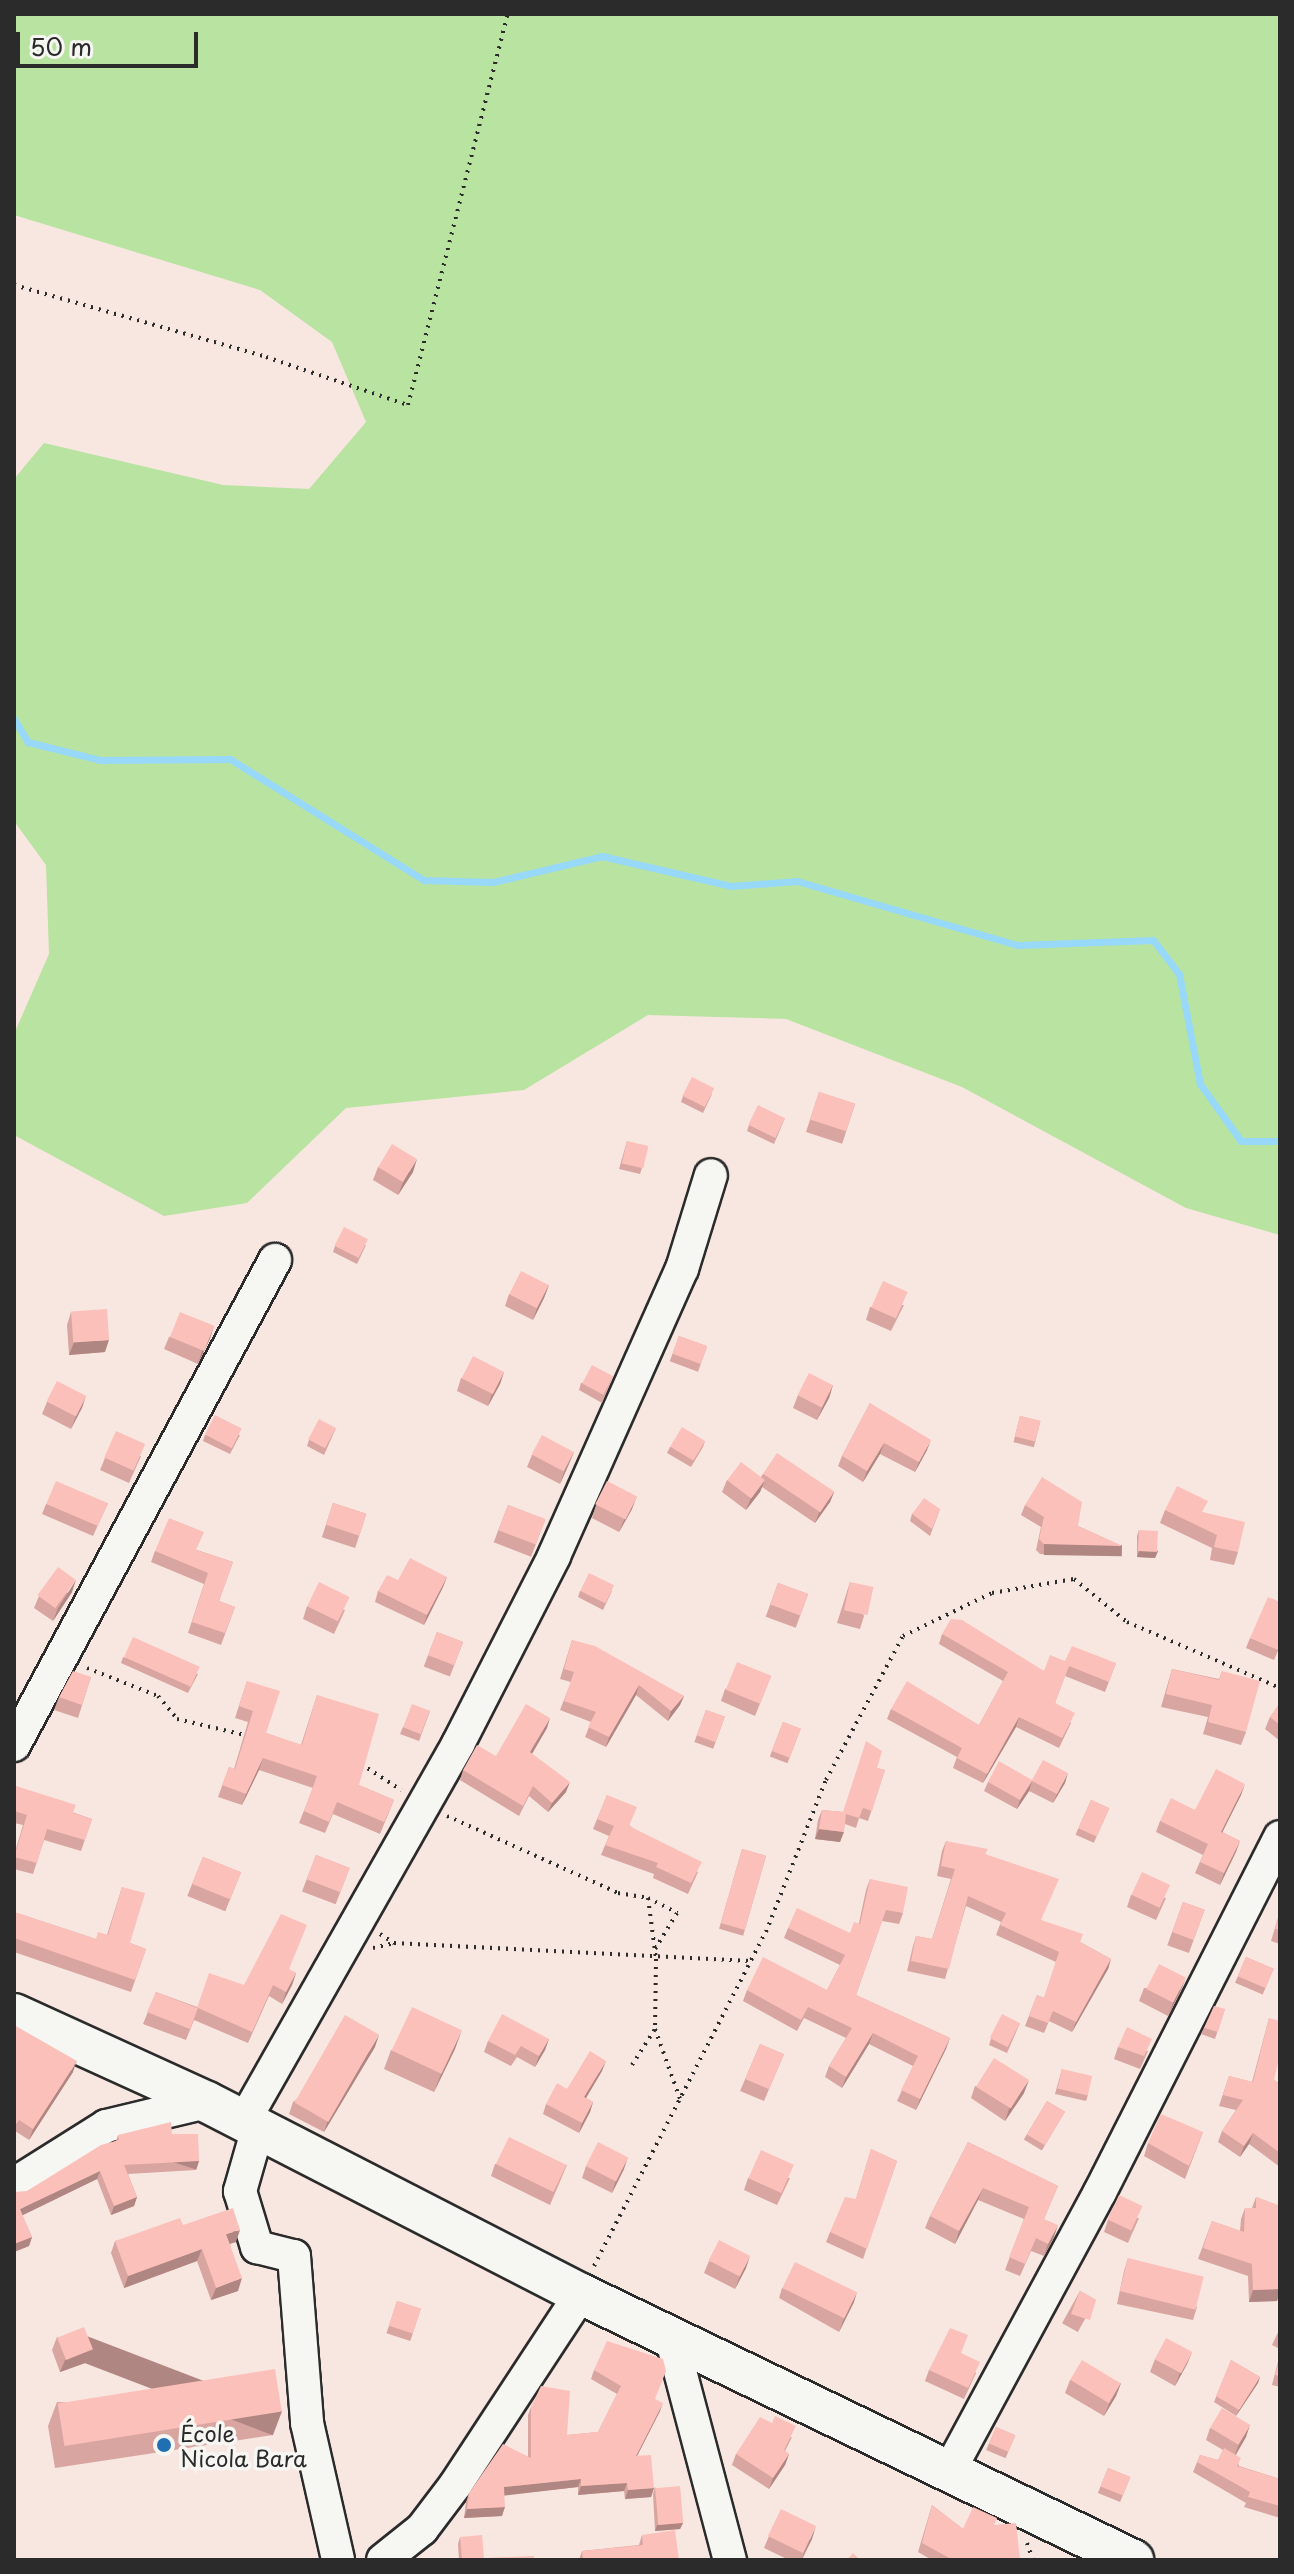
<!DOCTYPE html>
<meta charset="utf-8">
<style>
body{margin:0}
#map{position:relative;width:1294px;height:2574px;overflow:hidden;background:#f8e6e1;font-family:"Playpen Sans",sans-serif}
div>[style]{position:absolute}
.green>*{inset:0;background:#b8e3a0}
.stream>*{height:7px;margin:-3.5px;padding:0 3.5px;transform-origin:3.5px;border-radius:3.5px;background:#98d9fa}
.path>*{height:4px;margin-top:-2px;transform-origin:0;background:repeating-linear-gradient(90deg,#2b2b2b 0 2px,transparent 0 8px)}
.roads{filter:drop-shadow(2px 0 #2b2b2b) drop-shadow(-2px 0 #2b2b2b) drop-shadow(0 2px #2b2b2b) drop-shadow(0 -2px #2b2b2b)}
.minor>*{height:32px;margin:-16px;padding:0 16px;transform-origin:16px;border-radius:16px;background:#f6f6f2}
.major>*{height:40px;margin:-20px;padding:0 20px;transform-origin:20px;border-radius:20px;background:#f6f6f2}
.wall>*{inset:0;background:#d9a5a0;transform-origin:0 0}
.shaded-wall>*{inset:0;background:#b08682;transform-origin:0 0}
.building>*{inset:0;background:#fcc0ba;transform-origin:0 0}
.dots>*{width:22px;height:22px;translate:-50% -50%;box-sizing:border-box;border:4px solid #f6f6f2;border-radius:50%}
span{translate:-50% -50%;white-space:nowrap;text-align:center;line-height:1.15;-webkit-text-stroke:7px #f6f6f2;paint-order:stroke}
.poi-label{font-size:22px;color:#2b2b2b}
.left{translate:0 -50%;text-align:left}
.frame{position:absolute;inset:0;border:16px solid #2b2b2b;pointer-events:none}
.scale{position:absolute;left:16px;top:32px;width:182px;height:36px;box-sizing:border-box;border:4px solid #2b2b2b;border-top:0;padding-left:10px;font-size:24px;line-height:28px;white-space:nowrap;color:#2b2b2b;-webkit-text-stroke:6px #f6f6f2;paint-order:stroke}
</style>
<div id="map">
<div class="green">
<div style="clip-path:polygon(14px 14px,1280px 14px,1280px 1235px,1186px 1208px,962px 1087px,786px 1019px,648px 1015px,524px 1090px,346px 1108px,247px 1203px,164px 1216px,14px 1135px,14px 1034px,49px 954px,46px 865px,14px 821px,14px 479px,44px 443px,223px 485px,309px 489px,366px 422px,332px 342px,260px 290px,14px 215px)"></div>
</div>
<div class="stream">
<div style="left:14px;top:719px;width:27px;rotate:59deg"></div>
<div style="left:28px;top:742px;width:74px;rotate:14deg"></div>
<div style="left:100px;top:760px;width:130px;rotate:-0.4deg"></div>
<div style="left:230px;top:759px;width:229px;rotate:32deg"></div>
<div style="left:424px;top:880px;width:69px;rotate:1.7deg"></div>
<div style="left:493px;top:882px;width:112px;rotate:-13.4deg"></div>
<div style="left:602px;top:856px;width:132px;rotate:13.1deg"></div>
<div style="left:731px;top:886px;width:66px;rotate:-4.3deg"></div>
<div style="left:797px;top:881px;width:230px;rotate:16.2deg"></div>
<div style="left:1018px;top:945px;width:135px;rotate:-2.1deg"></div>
<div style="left:1153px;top:940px;width:43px;rotate:52.6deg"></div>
<div style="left:1179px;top:974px;width:112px;rotate:79.2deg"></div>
<div style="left:1200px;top:1084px;width:70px;rotate:54.3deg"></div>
<div style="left:1241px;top:1141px;width:39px"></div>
</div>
<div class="path">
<div style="left:14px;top:285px;width:262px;rotate:15.9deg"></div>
<div style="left:266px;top:357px;width:150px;rotate:18.7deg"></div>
<div style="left:408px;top:405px;width:404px;rotate:-75.7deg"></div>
<div style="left:87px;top:1668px;width:76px;rotate:21.5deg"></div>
<div style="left:158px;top:1696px;width:30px;rotate:50deg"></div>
<div style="left:177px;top:1719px;width:74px;rotate:13.3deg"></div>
<div style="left:361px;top:1764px;width:48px;rotate:33deg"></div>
<div style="left:447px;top:1816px;width:188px;rotate:24.2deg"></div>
<div style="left:618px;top:1893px;width:30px;rotate:9deg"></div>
<div style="left:648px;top:1898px;width:33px;rotate:27deg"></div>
<div style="left:677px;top:1913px;width:42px;rotate:121.4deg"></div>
<div style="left:648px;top:1898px;width:62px;rotate:82.5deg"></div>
<div style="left:656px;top:1959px;width:70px;rotate:90.8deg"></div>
<div style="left:655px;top:2029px;width:74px;rotate:70.3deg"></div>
<div style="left:380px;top:1934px;width:17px;rotate:33deg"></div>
<div style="left:394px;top:1943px;width:357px;rotate:2.9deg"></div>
<div style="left:373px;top:1948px;width:22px;rotate:-13deg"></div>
<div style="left:632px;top:2065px;width:43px;rotate:-57.4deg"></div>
<div style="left:594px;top:2266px;width:376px;rotate:-62.8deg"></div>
<div style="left:766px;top:1932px;width:163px;rotate:-68.5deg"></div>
<div style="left:826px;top:1780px;width:163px;rotate:-61.9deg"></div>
<div style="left:903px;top:1636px;width:99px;rotate:-25.8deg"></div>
<div style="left:992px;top:1593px;width:83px;rotate:-9.7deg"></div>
<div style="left:1074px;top:1579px;width:68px;rotate:39.1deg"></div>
<div style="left:1127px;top:1622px;width:167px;rotate:23.3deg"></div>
<div style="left:1027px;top:2543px;width:18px;rotate:71deg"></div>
</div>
<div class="roads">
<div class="minor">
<div style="left:14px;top:1745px;width:551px;rotate:-61.71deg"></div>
<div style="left:244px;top:2121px;width:434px;rotate:-60.4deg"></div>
<div style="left:458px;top:1744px;width:211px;rotate:-62.9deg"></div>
<div style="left:554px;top:1556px;width:314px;rotate:-66deg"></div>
<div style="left:682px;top:1269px;width:98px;rotate:-72.9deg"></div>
<div style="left:258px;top:2128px;width:66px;rotate:105.9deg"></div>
<div style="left:240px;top:2191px;width:59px;rotate:73.1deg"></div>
<div style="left:257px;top:2247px;width:38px;rotate:14deg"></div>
<div style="left:294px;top:2256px;width:168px;rotate:85.5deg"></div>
<div style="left:307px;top:2423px;width:140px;rotate:77.2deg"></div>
<div style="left:14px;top:2184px;width:109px;rotate:-32.2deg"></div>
<div style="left:106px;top:2126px;width:104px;rotate:-13.4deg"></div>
<div style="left:671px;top:2337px;width:231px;rotate:75.2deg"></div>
<div style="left:948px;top:2473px;width:319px;rotate:-61.6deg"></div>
<div style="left:1100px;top:2192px;width:398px;rotate:-63.1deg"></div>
<div style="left:383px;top:2560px;width:50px;rotate:-38.5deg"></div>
<div style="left:422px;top:2529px;width:56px;rotate:-52.9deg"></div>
<div style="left:456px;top:2484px;width:227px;rotate:-56.7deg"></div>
</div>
<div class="major">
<div style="left:14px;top:2014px;width:212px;rotate:24.5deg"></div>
<div style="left:207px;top:2102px;width:420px;rotate:27.2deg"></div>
<div style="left:581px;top:2294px;width:613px;rotate:25.73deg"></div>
</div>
</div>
<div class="wall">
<div style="left:819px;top:1092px;width:38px;height:42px;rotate:18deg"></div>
<div style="clip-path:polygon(712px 1094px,703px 1113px,681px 1102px,683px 1096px)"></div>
<div style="clip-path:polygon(785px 1118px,774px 1144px,747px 1131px,749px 1125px)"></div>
<div style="clip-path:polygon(627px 1141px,642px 1168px,640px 1174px,619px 1169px)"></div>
<div style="clip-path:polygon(378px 1167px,413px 1172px,398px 1195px,373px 1180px)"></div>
<div style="clip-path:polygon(366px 1245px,357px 1264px,333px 1252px,335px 1246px)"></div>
<div style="clip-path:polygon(549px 1285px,544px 1298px,533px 1320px,505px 1306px,509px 1294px)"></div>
<div style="clip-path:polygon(904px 1305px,891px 1331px,866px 1320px,870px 1307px)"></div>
<div style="clip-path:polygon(71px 1312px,105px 1352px,69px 1355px,67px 1325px)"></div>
<div style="clip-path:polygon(214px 1326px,198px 1364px,164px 1349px,169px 1337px)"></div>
<div style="left:679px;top:1336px;width:30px;height:27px;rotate:20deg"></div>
<div style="clip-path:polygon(504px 1372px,500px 1384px,488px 1406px,457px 1391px,461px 1378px)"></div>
<div style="clip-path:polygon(613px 1376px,602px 1403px,579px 1390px,581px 1383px)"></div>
<div style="clip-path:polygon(833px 1385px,829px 1398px,817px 1420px,793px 1408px,798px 1395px)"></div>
<div style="clip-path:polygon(86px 1396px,71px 1429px,42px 1414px,47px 1402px)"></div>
<div style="clip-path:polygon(870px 1403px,927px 1450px,915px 1472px,880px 1454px,863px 1482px,838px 1466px,842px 1456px)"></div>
<div style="left:1020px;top:1416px;width:21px;height:27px;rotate:14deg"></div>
<div style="clip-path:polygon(336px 1428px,324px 1455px,307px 1446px,309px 1440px)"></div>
<div style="clip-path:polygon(205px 1435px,240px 1435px,230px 1454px,203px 1441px)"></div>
<div style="clip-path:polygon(705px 1441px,703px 1447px,691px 1467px,667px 1453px,670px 1447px)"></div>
<div style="clip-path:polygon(574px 1452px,560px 1484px,527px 1467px,532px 1455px)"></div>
<div style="clip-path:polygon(141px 1456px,129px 1483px,100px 1470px,105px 1458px)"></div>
<div style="clip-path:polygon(763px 1474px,834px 1492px,830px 1502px,815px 1523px,762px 1487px,760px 1492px,746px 1510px,722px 1492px,727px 1480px,761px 1477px)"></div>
<div style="clip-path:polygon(108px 1503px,93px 1536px,42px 1514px,46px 1504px)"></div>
<div style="left:333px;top:1503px;width:35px;height:36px;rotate:18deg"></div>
<div style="left:508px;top:1505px;width:40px;height:40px;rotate:21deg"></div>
<div style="clip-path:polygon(596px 1505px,632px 1509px,619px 1532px,592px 1518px)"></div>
<div style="clip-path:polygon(1025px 1505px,1078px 1526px,1122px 1546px,1119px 1556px,1040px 1554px,1036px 1550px,1041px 1527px,1021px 1515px)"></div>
<div style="clip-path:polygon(940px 1509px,930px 1536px,910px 1521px,912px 1514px)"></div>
<div style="clip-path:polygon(1165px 1510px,1203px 1512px,1238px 1552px,1234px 1565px,1210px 1560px,1212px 1548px,1160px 1523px)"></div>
<div style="clip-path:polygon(1139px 1530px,1158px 1551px,1155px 1558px,1137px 1557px,1137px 1536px)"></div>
<div style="clip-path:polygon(197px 1550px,233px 1562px,219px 1601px,235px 1607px,221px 1645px,188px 1633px,204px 1584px,151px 1562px,155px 1551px)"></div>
<div style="clip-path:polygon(447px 1577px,443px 1587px,424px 1625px,375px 1602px,378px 1591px,398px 1580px)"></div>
<div style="clip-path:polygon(850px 1582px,864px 1616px,860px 1629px,837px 1623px)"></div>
<div style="left:778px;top:1583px;width:32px;height:36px;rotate:20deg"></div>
<div style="clip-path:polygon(580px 1591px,612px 1591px,603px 1610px,578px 1597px)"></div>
<div style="clip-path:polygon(72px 1592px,53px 1621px,34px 1608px,39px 1596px)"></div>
<div style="clip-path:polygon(307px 1606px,345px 1610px,334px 1634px,303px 1619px)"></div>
<div style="left:437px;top:1632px;width:28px;height:37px;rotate:21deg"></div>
<div style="clip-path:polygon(942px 1634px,1044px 1671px,1065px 1661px,1116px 1663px,1105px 1692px,1065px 1676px,1055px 1703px,1071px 1723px,1059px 1748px,1016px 1727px,983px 1783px,953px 1768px,957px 1757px,887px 1719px,891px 1709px,979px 1725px,1003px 1681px,939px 1644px)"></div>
<div style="clip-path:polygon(1250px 1638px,1280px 1646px,1274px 1660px,1246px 1648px)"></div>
<div style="clip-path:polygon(572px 1640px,684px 1696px,680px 1705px,668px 1721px,636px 1695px,606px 1747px,585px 1737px,591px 1722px,560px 1710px,571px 1682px,560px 1679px)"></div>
<div style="clip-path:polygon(123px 1657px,198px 1674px,188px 1693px,121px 1663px)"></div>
<div style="clip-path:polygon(1172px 1669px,1219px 1679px,1222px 1671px,1246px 1732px,1241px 1745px,1203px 1734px,1208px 1717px,1161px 1707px)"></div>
<div style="clip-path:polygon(771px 1676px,755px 1716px,721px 1701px,725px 1689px)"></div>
<div style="clip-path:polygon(91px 1677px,78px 1718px,54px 1710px,59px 1697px)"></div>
<div style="clip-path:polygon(247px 1681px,266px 1733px,301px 1745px,317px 1695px,359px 1785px,394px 1800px,380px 1834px,333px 1814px,325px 1833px,299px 1823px,313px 1788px,259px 1770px,242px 1805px,218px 1797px,229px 1767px,234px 1769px,248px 1722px,235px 1718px)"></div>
<div style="clip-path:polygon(1280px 1703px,1280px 1741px,1265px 1729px,1270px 1717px)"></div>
<div style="left:706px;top:1710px;width:20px;height:34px;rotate:20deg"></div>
<div style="clip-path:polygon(430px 1711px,419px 1741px,400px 1734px,403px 1727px)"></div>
<div style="left:783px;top:1722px;width:19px;height:37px;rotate:21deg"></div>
<div style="clip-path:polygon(547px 1728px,532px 1754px,566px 1792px,548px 1812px,529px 1796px,519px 1816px,460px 1780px,463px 1770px,496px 1756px)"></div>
<div style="clip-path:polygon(877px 1768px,885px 1770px,868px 1821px,859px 1818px,856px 1828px,845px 1824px,840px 1842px,815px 1839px,818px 1820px,822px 1810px,843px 1812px)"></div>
<div style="clip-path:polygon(1032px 1780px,1065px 1783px,1053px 1803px,1029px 1791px,1017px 1809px,984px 1791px,988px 1782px)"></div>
<div style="clip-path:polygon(14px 1792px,92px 1819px,81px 1851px,44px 1840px,33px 1874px,14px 1869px,14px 1855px,23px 1825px,14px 1823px)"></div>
<div style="clip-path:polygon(607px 1795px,630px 1826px,698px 1872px,688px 1894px,653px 1878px,654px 1874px,601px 1855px,609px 1836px,593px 1829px)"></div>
<div style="clip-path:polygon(1241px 1795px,1222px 1832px,1240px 1841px,1220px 1885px,1195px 1873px,1203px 1855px,1156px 1832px,1160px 1821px)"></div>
<div style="left:1091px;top:1800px;width:20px;height:38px;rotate:24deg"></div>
<div style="clip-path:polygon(946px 1841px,986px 1854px,1042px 1921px,1111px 1959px,1108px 1969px,1072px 2032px,1049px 2021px,1044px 2033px,1025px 2026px,1037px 1995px,1044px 1998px,1056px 1962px,996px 1935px,1001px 1922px,966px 1906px,945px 1979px,907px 1971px,913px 1946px,916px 1936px,932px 1939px,951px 1879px,937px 1876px,942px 1851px)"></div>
<div style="left:742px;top:1849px;width:25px;height:83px;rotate:16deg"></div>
<div style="left:316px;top:1855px;width:36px;height:39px;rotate:21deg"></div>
<div style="left:203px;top:1857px;width:41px;height:42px;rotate:22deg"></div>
<div style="clip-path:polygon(870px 1879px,903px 1913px,899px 1924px,882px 1921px,856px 1995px,950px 2038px,916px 2110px,897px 2101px,913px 2066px,869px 2044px,842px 2088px,825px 2077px,829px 2066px,846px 2038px,804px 2018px,797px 2031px,743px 2001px,747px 1990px,827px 1990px,840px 1965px,784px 1938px,788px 1928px,850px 1933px,859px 1923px,866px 1890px)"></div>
<div style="clip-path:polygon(122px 1887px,130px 1943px,146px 1949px,131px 1992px,14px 1952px,14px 1912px,96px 1939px,107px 1935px)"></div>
<div style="clip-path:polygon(1131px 1895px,1166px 1898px,1156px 1920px,1127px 1907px)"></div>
<div style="left:1183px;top:1902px;width:23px;height:46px;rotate:20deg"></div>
<div style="clip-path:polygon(1280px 1911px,1280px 1944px,1271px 1941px)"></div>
<div style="left:1246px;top:1957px;width:30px;height:28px;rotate:23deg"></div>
<div style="clip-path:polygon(290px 1970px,296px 1973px,292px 1985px,282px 2004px,269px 1996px,248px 2043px,194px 2020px,186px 2040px,143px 2024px,156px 1992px,197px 2007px,244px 1985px)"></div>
<div style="clip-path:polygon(1144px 1988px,1181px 1990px,1168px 2016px,1139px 2001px)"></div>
<div style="clip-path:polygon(1225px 2009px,1215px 2039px,1201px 2034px,1204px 2028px)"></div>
<div style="clip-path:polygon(1269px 2018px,1274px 2080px,1280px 2084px,1280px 2167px,1249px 2144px,1240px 2157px,1218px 2142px,1222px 2131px,1236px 2110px,1219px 2106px,1229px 2076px,1252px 2082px)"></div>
<div style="clip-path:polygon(1020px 2023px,1007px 2053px,989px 2045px,991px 2039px)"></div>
<div style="clip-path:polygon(14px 2025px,73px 2072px,29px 2140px,15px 2131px,14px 2133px)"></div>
<div style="clip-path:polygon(549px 2039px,545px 2050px,535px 2067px,517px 2057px,511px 2066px,484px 2052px,488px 2041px)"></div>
<div style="left:760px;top:2044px;width:26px;height:51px;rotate:23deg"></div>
<div style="clip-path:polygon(375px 2047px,324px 2132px,289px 2114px,293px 2102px)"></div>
<div style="clip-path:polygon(1118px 2047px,1148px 2051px,1140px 2069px,1114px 2059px)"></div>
<div style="clip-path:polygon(455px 2049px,434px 2092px,384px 2069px,391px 2050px)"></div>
<div style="clip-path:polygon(1062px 2069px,1088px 2095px,1086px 2101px,1055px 2094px)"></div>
<div style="clip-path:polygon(602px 2071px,586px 2098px,593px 2102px,590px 2112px,579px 2133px,543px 2114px,546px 2104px,567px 2089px)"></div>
<div style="clip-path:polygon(975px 2086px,1024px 2093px,1005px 2121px,971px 2098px)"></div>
<div style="left:1047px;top:2101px;width:21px;height:45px;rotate:31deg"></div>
<div style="clip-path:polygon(1203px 2132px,1185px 2179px,1144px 2156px,1148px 2143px)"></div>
<div style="clip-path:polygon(172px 2134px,199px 2161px,196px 2170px,128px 2174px,137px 2197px,134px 2206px,111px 2215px,97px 2179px,22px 2215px,32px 2237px,29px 2246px,14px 2252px,27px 2191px,116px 2141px,118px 2135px)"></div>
<div style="clip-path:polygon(968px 2142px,1058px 2186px,1044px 2219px,1054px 2237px,1044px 2256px,1031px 2251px,1020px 2276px,1005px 2270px,1024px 2219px,978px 2200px,955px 2244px,925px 2228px,930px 2216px)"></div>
<div style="clip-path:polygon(871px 2149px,897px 2161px,863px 2259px,826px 2242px,830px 2232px,856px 2199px)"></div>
<div style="clip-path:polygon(495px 2164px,567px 2165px,550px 2205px,491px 2176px)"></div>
<div style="clip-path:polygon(586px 2166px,624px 2169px,612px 2193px,582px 2178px)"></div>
<div style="clip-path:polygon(748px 2178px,790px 2178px,777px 2205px,744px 2190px)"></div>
<div style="clip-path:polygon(1256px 2197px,1280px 2206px,1280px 2293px,1277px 2301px,1249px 2302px,1248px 2276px,1198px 2259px,1212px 2221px,1240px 2231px,1241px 2219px,1245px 2208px,1252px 2208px)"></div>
<div style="clip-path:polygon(1139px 2218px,1128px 2243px,1104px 2232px,1108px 2220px)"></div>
<div style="clip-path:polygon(183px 2225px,236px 2242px,230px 2244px,238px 2291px,211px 2300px,197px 2261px,124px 2288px,111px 2253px,115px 2241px)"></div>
<div style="clip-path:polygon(1128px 2258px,1197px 2307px,1193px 2320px,1117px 2304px,1124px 2271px)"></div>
<div style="clip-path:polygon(709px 2261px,746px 2268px,735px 2289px,704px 2273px)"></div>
<div style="clip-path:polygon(782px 2288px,854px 2302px,839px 2332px,779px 2298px)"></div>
<div style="left:1080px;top:2291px;width:18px;height:37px;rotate:29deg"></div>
<div style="left:397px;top:2301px;width:25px;height:34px;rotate:18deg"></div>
<div style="clip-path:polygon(1280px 2328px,1280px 2349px,1272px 2345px)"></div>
<div style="clip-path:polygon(57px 2337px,93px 2349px,88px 2362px,60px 2372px,52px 2350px)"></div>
<div style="clip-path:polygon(1192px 2352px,1187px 2364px,1175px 2386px,1150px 2372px,1155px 2359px)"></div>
<div style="clip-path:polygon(961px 2353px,976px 2373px,964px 2399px,925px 2381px,929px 2370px)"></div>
<div style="clip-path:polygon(1280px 2354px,1280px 2387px,1272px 2385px)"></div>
<div style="clip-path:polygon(1231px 2360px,1260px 2377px,1258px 2383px,1236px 2416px,1214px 2402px)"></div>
<div style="clip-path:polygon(594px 2370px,655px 2399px,660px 2411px,637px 2456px,654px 2488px,651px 2497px,625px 2499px,624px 2491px,578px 2495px,578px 2487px,504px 2495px,502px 2516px,464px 2518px,466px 2502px,469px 2493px,528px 2456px,528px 2415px,531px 2407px,567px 2435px,598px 2432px,617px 2394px,591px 2379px)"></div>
<div style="clip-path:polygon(1070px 2380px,1121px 2383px,1116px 2396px,1104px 2416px,1065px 2393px)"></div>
<div style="clip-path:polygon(57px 2402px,282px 2411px,273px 2435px,55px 2468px,48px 2426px)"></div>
<div style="left:996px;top:2427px;width:21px;height:25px;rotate:23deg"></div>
<div style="clip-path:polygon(1210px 2428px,1246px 2437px,1236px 2455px,1239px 2466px,1280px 2479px,1280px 2518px,1244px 2507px,1246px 2503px,1193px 2472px,1200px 2455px,1218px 2460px,1223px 2450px,1206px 2440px)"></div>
<div style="clip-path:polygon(792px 2437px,785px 2451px,789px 2454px,785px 2465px,769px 2489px,732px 2465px,736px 2454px)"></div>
<div style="left:1108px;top:2468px;width:24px;height:27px;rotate:22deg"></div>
<div style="clip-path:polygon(655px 2487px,683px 2523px,680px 2529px,655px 2531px,653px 2494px)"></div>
<div style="clip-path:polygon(932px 2505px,963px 2529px,994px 2525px,1020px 2560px,932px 2560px,918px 2552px)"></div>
<div style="clip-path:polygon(642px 2535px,679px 2560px,579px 2560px,582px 2551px,639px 2545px)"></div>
<div style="clip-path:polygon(769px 2536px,812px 2539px,802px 2560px,789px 2560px,764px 2548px)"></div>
<div style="clip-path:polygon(460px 2537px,484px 2558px,534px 2560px,459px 2560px,458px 2544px)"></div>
</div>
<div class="shaded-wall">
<div style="clip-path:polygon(417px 1159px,413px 1172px,398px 1195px,403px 1182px)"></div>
<div style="clip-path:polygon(549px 1285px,544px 1298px,533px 1320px,537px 1308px)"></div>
<div style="clip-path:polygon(214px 1326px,210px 1339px,198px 1364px,202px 1351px)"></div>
<div style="clip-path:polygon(109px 1340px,105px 1352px,69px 1355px,74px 1342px)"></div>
<div style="clip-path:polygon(504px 1372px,500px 1384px,488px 1406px,492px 1394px)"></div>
<div style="clip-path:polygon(833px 1385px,829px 1398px,817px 1420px,822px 1408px)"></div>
<div style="clip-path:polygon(86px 1396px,82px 1408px,71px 1429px,76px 1416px)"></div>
<div style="clip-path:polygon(931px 1440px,927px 1450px,915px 1472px,919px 1462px)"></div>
<div style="clip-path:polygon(884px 1443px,880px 1454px,863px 1482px,867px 1471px)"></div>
<div style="clip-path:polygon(574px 1452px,569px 1464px,560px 1484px,564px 1472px)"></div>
<div style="clip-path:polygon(765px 1480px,760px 1492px,746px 1510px,751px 1498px)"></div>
<div style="clip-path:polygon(834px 1492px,830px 1502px,815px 1523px,819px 1513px)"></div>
<div style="clip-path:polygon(637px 1496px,632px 1509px,619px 1532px,624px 1520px)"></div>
<div style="left:1044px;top:1544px;width:78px;height:11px;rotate:1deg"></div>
<div style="clip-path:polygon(1139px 1551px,1158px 1551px,1155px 1558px,1137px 1557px)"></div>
<div style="clip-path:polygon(447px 1577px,443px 1587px,424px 1625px,427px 1615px)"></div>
<div style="clip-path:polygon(76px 1580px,72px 1592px,53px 1621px,58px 1608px)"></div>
<div style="clip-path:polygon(639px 1685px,636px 1695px,606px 1747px,609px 1737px)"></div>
<div style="clip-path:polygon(684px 1696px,680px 1705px,668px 1721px,671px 1711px)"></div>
<div style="clip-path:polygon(1019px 1717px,1016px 1727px,983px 1783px,987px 1774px)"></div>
<div style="clip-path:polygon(550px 1718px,547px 1728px,527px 1762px,530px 1752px)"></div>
<div style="clip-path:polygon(263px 1758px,259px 1770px,242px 1805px,246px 1794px)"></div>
<div style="clip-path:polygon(1068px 1773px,1065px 1783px,1053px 1803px,1057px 1794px)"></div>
<div style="clip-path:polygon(1032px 1781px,1029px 1791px,1017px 1809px,1020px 1800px)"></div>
<div style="clip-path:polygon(570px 1782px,566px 1792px,548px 1812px,552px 1803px)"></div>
<div style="clip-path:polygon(1245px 1784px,1241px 1795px,1217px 1843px,1221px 1832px)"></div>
<div style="clip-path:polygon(819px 1829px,844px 1832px,840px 1842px,815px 1839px)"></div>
<div style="clip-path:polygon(1240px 1841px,1236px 1852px,1220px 1885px,1224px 1873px)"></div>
<div style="clip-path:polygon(1111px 1959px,1108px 1969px,1072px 2032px,1076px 2022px)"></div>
<div style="clip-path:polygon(296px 1973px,292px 1985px,282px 2004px,286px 1992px)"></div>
<div style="clip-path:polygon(1186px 1978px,1181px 1990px,1168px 2016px,1173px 2003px)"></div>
<div style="clip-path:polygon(462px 2030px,455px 2049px,434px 2092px,441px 2074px)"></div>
<div style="clip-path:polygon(873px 2033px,869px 2044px,842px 2088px,846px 2077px)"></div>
<div style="clip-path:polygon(379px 2035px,375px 2047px,324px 2132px,328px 2120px)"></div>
<div style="clip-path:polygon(950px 2038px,946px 2049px,916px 2110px,920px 2099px)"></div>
<div style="clip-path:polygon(549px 2039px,545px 2050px,535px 2067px,539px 2056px)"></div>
<div style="clip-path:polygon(77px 2061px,73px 2072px,29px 2140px,33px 2129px)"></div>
<div style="clip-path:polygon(606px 2061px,602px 2071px,580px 2108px,584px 2097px)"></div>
<div style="clip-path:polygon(1029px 2080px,1024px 2093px,1005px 2121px,1009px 2109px)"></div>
<div style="clip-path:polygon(593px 2102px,590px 2112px,579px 2133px,582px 2123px)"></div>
<div style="clip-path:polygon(1253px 2133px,1249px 2144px,1240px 2157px,1244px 2146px)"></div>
<div style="clip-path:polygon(628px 2157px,624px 2169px,612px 2193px,616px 2180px)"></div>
<div style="left:199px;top:2161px;width:9px;height:75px;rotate:108deg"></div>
<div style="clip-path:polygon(100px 2171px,97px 2179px,17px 2218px,20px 2209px)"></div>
<div style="clip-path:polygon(983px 2188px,978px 2200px,955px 2244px,959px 2231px)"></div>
<div style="clip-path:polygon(137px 2197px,134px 2206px,111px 2215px,114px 2206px)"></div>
<div style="clip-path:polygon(1058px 2225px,1054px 2237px,1044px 2256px,1048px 2244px)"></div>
<div style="clip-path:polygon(240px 2230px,236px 2242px,222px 2246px,226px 2234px)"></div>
<div style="clip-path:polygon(32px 2237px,29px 2246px,14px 2252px,14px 2244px)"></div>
<div style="clip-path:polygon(202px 2249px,197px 2261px,124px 2288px,128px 2276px)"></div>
<div style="clip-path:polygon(750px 2256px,746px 2268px,735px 2289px,740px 2276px)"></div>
<div style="clip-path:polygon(242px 2278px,238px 2291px,211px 2300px,216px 2288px)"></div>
<div style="clip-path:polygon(1280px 2289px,1277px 2301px,1249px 2302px,1253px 2290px)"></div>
<div style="clip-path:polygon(857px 2292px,854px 2302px,839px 2332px,843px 2321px)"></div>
<div style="clip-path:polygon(93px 2349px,88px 2362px,60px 2372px,65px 2360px)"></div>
<div style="clip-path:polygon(1192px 2352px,1187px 2364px,1175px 2386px,1180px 2373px)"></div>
<div style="clip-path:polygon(1260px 2377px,1258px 2383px,1236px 2416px,1239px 2410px)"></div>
<div style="clip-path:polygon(1121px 2383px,1116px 2396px,1104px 2416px,1109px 2404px)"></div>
<div style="clip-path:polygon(663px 2403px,660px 2411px,633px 2464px,636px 2456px)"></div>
<div style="left:282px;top:2411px;width:26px;height:221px;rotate:111deg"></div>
<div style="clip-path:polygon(1250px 2425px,1246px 2437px,1234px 2457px,1239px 2444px)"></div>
<div style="clip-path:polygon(789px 2454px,785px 2465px,769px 2489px,773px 2478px)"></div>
<div style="clip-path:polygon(581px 2479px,578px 2487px,501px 2496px,504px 2487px)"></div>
<div style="clip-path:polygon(627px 2483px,624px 2491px,578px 2495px,581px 2486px)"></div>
<div style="clip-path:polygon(654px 2488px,651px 2497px,625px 2499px,628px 2490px)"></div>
<div style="clip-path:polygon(505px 2507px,502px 2516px,464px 2518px,467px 2509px)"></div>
<div style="clip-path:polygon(683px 2523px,680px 2529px,655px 2531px,657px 2525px)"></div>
<div style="clip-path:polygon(816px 2526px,812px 2539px,801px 2560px,804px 2553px)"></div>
</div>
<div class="building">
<div style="left:692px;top:1077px;width:25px;height:21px;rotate:27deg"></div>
<div style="left:819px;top:1092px;width:38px;height:29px;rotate:18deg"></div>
<div style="left:758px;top:1105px;width:30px;height:22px;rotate:26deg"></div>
<div style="left:627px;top:1141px;width:22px;height:23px;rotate:13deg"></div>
<div style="left:392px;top:1144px;width:29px;height:27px;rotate:31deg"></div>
<div style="left:344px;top:1227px;width:27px;height:21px;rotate:27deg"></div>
<div style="left:521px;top:1271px;width:31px;height:26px;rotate:27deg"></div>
<div style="left:883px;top:1281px;width:27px;height:29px;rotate:24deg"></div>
<div style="left:107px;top:1309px;width:31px;height:36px;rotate:86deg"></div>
<div style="left:180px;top:1312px;width:37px;height:27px;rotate:22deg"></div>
<div style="left:679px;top:1336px;width:30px;height:19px;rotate:20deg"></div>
<div style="left:473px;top:1356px;width:35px;height:25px;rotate:27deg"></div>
<div style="left:592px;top:1365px;width:24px;height:21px;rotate:28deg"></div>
<div style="left:809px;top:1373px;width:27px;height:25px;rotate:27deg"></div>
<div style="left:57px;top:1381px;width:33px;height:23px;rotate:27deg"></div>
<div style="clip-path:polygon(870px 1403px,931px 1440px,919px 1462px,884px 1443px,867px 1471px,842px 1456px)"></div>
<div style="left:215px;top:1415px;width:30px;height:22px;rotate:27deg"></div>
<div style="left:1020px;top:1416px;width:21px;height:21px;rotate:14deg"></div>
<div style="left:319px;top:1419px;width:19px;height:23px;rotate:28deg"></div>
<div style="left:682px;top:1427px;width:27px;height:23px;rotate:31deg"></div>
<div style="left:116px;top:1431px;width:32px;height:29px;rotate:24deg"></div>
<div style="left:542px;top:1435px;width:36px;height:22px;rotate:28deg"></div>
<div style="left:777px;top:1453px;width:69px;height:25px;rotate:34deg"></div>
<div style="left:741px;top:1462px;width:30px;height:23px;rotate:37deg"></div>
<div style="clip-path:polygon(1042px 1477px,1082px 1502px,1078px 1526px,1122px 1546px,1044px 1544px,1039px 1539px,1044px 1517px,1025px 1505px)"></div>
<div style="left:56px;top:1481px;width:56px;height:25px;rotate:23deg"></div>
<div style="left:607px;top:1481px;width:34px;height:26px;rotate:27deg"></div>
<div style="clip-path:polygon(1177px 1486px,1208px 1501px,1202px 1512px,1245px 1522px,1238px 1552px,1214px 1547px,1217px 1535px,1165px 1510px)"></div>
<div style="clip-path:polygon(924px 1498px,940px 1509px,932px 1529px,912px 1514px)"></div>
<div style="left:333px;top:1503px;width:35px;height:23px;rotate:18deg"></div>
<div style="left:508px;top:1505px;width:40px;height:27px;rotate:21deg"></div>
<div style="clip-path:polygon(169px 1518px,204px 1532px,196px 1550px,233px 1562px,219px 1601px,235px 1607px,225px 1633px,192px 1622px,208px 1573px,155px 1551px)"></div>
<div style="left:1139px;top:1530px;width:19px;height:21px;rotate:3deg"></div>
<div style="clip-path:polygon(410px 1558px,447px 1577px,427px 1615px,378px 1591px,387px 1575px,398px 1580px)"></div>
<div style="left:58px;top:1567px;width:22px;height:35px;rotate:36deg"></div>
<div style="left:589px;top:1573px;width:28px;height:20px;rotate:26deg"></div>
<div style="left:319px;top:1582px;width:34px;height:27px;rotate:26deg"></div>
<div style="left:850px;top:1582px;width:24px;height:29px;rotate:12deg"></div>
<div style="left:778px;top:1583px;width:32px;height:23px;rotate:20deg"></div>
<div style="clip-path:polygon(1268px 1597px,1280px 1602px,1280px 1644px,1278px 1650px,1250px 1638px)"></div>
<div style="clip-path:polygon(951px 1619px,962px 1620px,1044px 1671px,1050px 1655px,1065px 1661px,1072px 1646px,1116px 1663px,1109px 1682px,1069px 1666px,1055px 1703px,1075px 1713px,1062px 1738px,1019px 1717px,987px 1774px,957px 1758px,962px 1748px,891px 1709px,907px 1681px,979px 1725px,1008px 1672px,942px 1634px)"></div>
<div style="left:437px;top:1632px;width:28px;height:25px;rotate:21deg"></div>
<div style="left:133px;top:1637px;width:73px;height:22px;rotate:24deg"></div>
<div style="clip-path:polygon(572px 1640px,595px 1646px,684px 1696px,671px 1711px,639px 1685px,609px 1737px,588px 1727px,596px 1712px,564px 1701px,574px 1672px,564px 1669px)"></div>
<div style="left:737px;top:1662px;width:37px;height:30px;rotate:22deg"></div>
<div style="clip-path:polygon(1172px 1669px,1219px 1680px,1222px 1671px,1260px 1681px,1246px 1732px,1208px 1722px,1212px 1705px,1166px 1694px)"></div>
<div style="clip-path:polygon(73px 1671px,91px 1677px,82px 1705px,59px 1697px)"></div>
<div style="clip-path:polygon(247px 1681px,280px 1691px,266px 1733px,302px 1745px,317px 1695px,379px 1714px,359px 1785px,394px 1800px,384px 1822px,337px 1802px,329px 1822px,304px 1811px,317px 1776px,263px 1758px,246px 1794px,222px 1785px,229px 1767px,235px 1769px,253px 1711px,239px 1706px)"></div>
<div style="clip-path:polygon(1280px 1703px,1280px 1725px,1270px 1717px)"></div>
<div style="left:412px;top:1704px;width:19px;height:25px;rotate:21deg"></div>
<div style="clip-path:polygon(526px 1704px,550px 1718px,530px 1752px,570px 1782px,552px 1803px,533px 1786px,523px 1806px,463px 1770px,477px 1745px,496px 1756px)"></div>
<div style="left:706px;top:1710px;width:20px;height:27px;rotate:20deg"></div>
<div style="left:783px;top:1722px;width:19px;height:31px;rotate:21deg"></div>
<div style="clip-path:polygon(866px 1741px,882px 1751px,877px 1768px,885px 1770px,872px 1811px,863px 1808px,859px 1818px,846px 1814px,844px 1832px,819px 1829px,822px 1810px,843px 1812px)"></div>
<div style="clip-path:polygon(1043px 1760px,1068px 1773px,1057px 1794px,1032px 1781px,1020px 1800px,988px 1782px,999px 1761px,1032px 1780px)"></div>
<div style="clip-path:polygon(1216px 1769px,1245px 1784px,1221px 1832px,1240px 1841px,1224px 1873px,1200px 1862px,1208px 1844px,1160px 1821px,1171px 1798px,1195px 1810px)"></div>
<div style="clip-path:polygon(16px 1786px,76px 1805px,73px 1813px,92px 1819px,85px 1840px,47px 1829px,37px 1863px,14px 1857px,27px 1815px,14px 1811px,14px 1793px)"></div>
<div style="clip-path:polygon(607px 1795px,637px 1807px,629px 1826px,702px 1862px,691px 1883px,656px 1867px,658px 1863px,605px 1845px,614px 1826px,597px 1819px)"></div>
<div style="left:1091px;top:1800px;width:20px;height:31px;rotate:24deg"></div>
<div style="clip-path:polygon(946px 1841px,988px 1849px,985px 1854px,1059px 1879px,1041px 1920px,1083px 1934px,1080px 1942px,1111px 1959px,1076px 2022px,1053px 2011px,1048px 2023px,1029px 2016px,1037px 1995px,1044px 1998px,1059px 1952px,1000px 1925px,1006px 1913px,968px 1896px,949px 1969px,911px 1961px,916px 1936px,932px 1939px,955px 1869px,941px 1866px)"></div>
<div style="left:742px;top:1849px;width:25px;height:77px;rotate:16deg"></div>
<div style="left:316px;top:1855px;width:36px;height:26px;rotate:21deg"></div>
<div style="left:203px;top:1857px;width:41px;height:29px;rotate:22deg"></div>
<div style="left:1142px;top:1872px;width:31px;height:25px;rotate:25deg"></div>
<div style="clip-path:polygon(870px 1879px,908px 1887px,903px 1913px,886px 1910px,856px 1995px,950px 2038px,920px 2099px,901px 2090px,918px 2056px,873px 2033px,846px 2077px,829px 2066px,852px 2028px,808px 2007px,801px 2020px,747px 1990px,763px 1957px,827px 1990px,845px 1955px,788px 1928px,797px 1908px,850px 1933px,854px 1922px,860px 1924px)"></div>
<div style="clip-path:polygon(122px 1887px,145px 1893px,130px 1943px,146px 1949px,135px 1980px,14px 1938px,14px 1912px,96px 1939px,98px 1932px,108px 1935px)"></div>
<div style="left:1183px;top:1902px;width:23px;height:32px;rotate:20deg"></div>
<div style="clip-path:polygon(1280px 1913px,1280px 1930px,1275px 1929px)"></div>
<div style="clip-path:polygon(281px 1914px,307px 1925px,289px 1969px,296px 1973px,286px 1992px,273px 1985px,252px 2032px,198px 2008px,190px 2029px,147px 2012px,156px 1992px,197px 2008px,209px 1973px,244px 1985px)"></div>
<div style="left:1246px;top:1957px;width:30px;height:21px;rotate:23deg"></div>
<div style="left:1159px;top:1964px;width:30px;height:28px;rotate:27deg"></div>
<div style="clip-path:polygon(1214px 2006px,1225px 2009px,1218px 2032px,1204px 2028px)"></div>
<div style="left:412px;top:2007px;width:55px;height:48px;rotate:25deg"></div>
<div style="clip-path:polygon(502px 2014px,549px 2039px,539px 2056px,521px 2046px,515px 2055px,488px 2041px)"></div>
<div style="left:1002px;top:2014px;width:20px;height:27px;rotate:27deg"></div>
<div style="left:345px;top:2015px;width:39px;height:101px;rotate:30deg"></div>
<div style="clip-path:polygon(1269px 2018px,1280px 2021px,1280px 2054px,1274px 2080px,1280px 2084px,1280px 2153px,1253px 2133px,1244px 2146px,1222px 2131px,1243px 2100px,1223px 2095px,1229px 2076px,1253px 2082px)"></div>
<div style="clip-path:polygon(14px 2025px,77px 2061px,33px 2129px,19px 2120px,14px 2127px)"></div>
<div style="clip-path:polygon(1127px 2027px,1152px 2039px,1144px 2056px,1118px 2047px)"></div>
<div style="left:760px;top:2044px;width:26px;height:38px;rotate:23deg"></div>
<div style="clip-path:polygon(590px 2051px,606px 2061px,584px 2097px,593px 2102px,582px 2123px,546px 2104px,557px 2083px,567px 2089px)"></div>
<div style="left:994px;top:2058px;width:41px;height:34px;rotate:32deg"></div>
<div style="left:1062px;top:2069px;width:31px;height:20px;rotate:13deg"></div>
<div style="left:1047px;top:2101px;width:21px;height:39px;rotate:31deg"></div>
<div style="clip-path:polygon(1161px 2114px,1203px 2132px,1189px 2166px,1148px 2143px)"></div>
<div style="clip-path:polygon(171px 2122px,172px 2134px,198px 2134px,199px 2161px,124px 2165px,137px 2197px,114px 2206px,100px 2171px,20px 2209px,32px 2237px,14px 2244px,14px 2192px,27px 2191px,101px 2145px,119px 2140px,118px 2135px)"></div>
<div style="left:509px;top:2137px;width:64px;height:30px;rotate:26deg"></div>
<div style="left:598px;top:2142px;width:34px;height:27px;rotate:27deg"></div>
<div style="clip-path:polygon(968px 2142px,1058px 2186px,1044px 2219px,1058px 2225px,1048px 2244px,1036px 2238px,1025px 2264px,1009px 2257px,1029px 2207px,983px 2188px,959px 2231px,930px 2216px)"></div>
<div style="clip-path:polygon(871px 2149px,897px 2161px,867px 2249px,830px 2232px,845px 2197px,856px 2199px)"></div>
<div style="left:761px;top:2150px;width:36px;height:31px;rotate:24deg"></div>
<div style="left:1119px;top:2195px;width:26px;height:27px;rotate:25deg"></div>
<div style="clip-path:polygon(1256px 2197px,1280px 2206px,1280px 2232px,1279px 2232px,1280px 2289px,1253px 2290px,1252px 2264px,1203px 2248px,1212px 2221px,1244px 2232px,1245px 2208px,1256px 2208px)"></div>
<div style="clip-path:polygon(233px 2208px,240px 2230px,226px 2234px,242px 2278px,216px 2288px,202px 2249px,128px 2276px,115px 2241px,180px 2218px,183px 2225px)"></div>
<div style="left:719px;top:2240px;width:35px;height:23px;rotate:27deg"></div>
<div style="left:1128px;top:2258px;width:78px;height:34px;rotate:14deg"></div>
<div style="left:795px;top:2262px;width:69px;height:29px;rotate:26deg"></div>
<div style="clip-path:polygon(1080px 2291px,1096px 2300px,1090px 2320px,1071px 2314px)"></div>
<div style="left:397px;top:2301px;width:25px;height:26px;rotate:18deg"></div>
<div style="left:84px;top:2327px;width:24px;height:29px;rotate:68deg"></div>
<div style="clip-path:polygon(950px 2328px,968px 2335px,961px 2353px,980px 2362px,968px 2388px,929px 2370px)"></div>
<div style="left:1166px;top:2338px;width:30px;height:24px;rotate:28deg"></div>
<div style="clip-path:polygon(607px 2341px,663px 2359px,666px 2371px,655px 2399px,663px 2403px,636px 2456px,651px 2455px,654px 2488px,628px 2490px,627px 2483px,581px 2486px,581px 2479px,504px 2487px,505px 2507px,467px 2509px,469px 2493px,503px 2444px,531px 2458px,531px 2407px,541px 2386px,570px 2391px,567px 2435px,598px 2432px,621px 2386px,594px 2370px)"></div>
<div style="clip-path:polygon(1280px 2357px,1280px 2376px,1275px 2375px)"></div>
<div style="left:1082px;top:2360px;width:45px;height:23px;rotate:31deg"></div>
<div style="clip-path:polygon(1231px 2360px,1260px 2377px,1239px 2410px,1216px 2396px)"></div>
<div style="left:275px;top:2369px;width:43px;height:220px;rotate:81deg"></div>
<div style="left:1222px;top:2408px;width:33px;height:23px;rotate:31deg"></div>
<div style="clip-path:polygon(775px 2416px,796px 2426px,784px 2450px,789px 2454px,773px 2478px,736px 2454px,760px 2417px,772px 2423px)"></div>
<div style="left:996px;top:2427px;width:21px;height:18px;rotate:23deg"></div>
<div style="clip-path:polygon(1224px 2448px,1241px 2458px,1237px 2466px,1280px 2479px,1280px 2506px,1248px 2497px,1250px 2492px,1197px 2462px,1200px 2455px,1218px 2460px)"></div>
<div style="left:1108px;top:2468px;width:24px;height:20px;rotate:22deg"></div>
<div style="left:680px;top:2486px;width:37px;height:25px;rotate:85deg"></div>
<div style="clip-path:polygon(932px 2505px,963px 2529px,973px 2507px,997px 2518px,994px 2525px,1016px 2523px,1020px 2560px,953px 2560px,922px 2543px)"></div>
<div style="left:781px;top:2509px;width:39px;height:30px;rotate:26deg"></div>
<div style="clip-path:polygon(675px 2530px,679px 2560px,583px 2560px,582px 2551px,643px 2545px,642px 2535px)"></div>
<div style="clip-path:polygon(482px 2535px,484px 2558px,534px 2556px,534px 2560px,462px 2560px,460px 2537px)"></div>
<div style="clip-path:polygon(853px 2553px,860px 2560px,847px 2560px)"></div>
</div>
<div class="dots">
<div style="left:164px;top:2445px;background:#1f6fb2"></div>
</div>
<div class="poi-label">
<span class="left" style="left:180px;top:2445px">École<br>Nicola Bara</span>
</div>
<div class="frame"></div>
<div class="scale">50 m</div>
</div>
